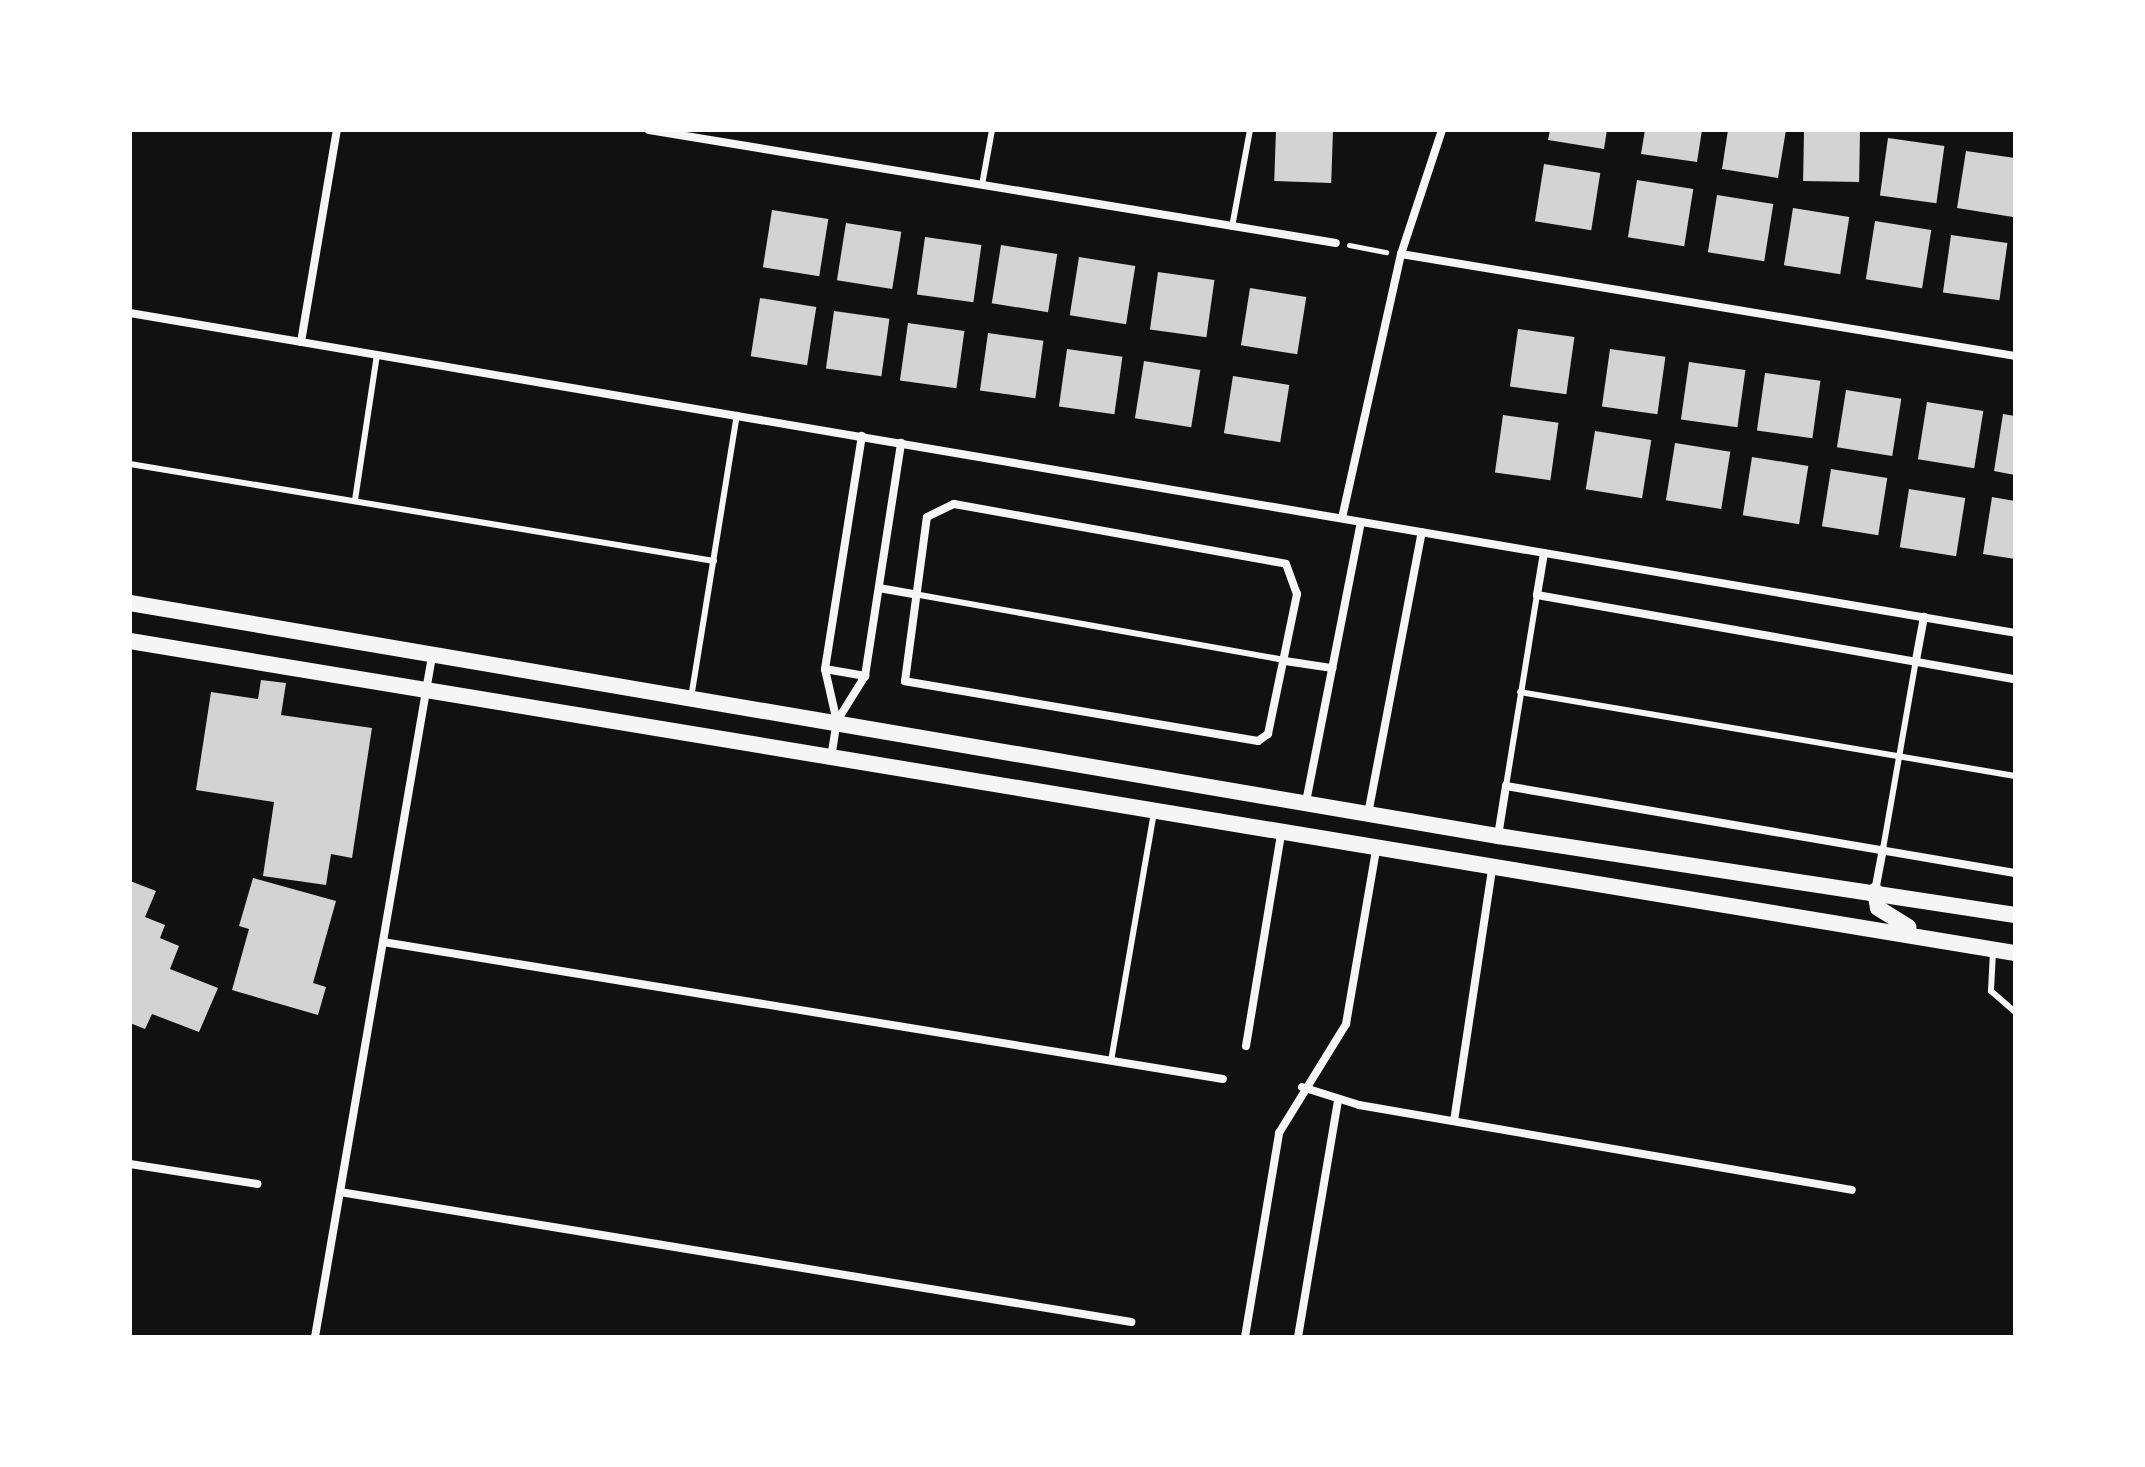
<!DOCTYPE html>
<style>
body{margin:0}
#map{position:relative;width:2145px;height:1467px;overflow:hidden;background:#111;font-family:Commissioner,sans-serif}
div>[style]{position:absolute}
.building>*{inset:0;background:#d3d3d3;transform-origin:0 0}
.path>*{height:5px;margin:-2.5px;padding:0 2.5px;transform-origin:2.5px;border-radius:2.5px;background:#f5f5f5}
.service>*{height:6px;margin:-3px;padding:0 3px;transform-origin:3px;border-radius:3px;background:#f5f5f5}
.minor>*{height:8px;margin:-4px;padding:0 4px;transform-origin:4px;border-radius:4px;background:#f5f5f5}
.secondary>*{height:16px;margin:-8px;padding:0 8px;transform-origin:8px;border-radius:8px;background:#f5f5f5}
span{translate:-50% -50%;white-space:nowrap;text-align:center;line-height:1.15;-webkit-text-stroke:7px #fff;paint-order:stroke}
.frame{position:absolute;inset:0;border:132px solid #fff;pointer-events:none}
</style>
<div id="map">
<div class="building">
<div style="left:1276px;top:130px;width:57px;height:51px;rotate:2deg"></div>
<div style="clip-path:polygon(1550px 130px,1607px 130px,1604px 149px,1548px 140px)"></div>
<div style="clip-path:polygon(1645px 130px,1702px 130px,1697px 162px,1641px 154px)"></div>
<div style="clip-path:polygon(1728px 130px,1786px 130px,1778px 178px,1722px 169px)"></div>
<div style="left:1804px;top:130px;width:56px;height:51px;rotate:1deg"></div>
<div style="left:1888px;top:138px;width:57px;height:58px;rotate:8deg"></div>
<div style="clip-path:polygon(1966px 151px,2015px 158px,2013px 217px,1957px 208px)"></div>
<div style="left:1544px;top:164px;width:57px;height:58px;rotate:9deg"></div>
<div style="left:1637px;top:180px;width:57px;height:58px;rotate:9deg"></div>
<div style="left:1717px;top:195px;width:57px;height:58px;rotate:9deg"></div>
<div style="left:1793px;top:208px;width:57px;height:58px;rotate:9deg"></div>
<div style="left:772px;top:210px;width:57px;height:58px;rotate:9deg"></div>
<div style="left:1875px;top:221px;width:57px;height:59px;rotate:9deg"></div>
<div style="left:846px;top:223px;width:56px;height:58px;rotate:9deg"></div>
<div style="left:1951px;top:235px;width:57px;height:58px;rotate:8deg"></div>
<div style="left:925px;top:237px;width:57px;height:58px;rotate:8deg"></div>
<div style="left:1001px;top:245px;width:57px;height:59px;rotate:9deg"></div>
<div style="left:1079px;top:257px;width:57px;height:59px;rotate:9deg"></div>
<div style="left:1158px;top:272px;width:57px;height:58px;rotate:8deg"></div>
<div style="left:1250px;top:288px;width:57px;height:58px;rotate:9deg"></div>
<div style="left:760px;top:298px;width:57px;height:59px;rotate:9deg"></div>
<div style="left:834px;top:311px;width:56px;height:58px;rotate:8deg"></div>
<div style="left:908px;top:323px;width:57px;height:58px;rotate:8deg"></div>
<div style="left:1518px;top:329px;width:57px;height:58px;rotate:8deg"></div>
<div style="left:988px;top:333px;width:56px;height:58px;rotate:8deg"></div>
<div style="left:1067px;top:349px;width:56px;height:58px;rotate:8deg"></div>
<div style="left:1610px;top:349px;width:56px;height:58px;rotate:8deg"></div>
<div style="left:1144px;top:361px;width:57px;height:58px;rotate:9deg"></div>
<div style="left:1689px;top:362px;width:57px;height:58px;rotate:8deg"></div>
<div style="left:1765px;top:373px;width:56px;height:58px;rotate:8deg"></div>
<div style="left:1233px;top:376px;width:57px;height:58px;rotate:9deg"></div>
<div style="left:1846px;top:390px;width:56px;height:58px;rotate:9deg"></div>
<div style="left:1927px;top:402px;width:57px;height:58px;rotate:9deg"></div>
<div style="clip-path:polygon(2003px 414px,2015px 416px,2015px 475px,1994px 471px)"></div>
<div style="left:1503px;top:415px;width:56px;height:58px;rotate:8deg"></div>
<div style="left:1595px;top:431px;width:57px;height:59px;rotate:9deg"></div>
<div style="left:1675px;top:443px;width:56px;height:58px;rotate:9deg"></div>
<div style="left:1752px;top:457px;width:57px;height:59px;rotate:9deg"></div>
<div style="left:1831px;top:469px;width:57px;height:58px;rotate:9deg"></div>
<div style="left:1909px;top:489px;width:57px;height:59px;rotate:9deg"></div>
<div style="clip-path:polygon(1992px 497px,2015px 501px,2015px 559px,1983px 554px)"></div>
<div style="clip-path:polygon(261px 680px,286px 683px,281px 715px,372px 728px,352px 858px,331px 854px,326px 885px,263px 876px,274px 802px,196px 790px,211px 692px,258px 699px)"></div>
<div style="clip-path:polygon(253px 878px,336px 901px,313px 983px,326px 987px,318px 1015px,232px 990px,249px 929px,239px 926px)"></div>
<div style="clip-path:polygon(130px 881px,156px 891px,145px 917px,165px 925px,160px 938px,179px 946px,170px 969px,218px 988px,199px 1032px,152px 1014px,145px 1029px,130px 1023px)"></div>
</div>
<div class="path">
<div style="left:1349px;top:245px;width:38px;rotate:11deg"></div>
</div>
<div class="service">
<div style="left:982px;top:185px;width:56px;rotate:-79.7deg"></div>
<div style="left:1232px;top:227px;width:99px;rotate:-79.5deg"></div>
<div style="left:130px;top:464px;width:592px;rotate:9.43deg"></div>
<div style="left:355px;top:500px;width:147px;rotate:-81.4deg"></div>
<div style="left:914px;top:594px;width:376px;rotate:10.1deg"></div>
<div style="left:1520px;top:692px;width:502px;rotate:9.63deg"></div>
<div style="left:691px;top:698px;width:287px;rotate:-80.8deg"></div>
<div style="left:1506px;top:786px;width:193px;rotate:-80.8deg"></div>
<div style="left:1883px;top:849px;width:192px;rotate:-80.1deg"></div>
<div style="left:1993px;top:952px;width:39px;rotate:93deg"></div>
<div style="left:1991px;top:991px;width:32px;rotate:41deg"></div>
<div style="left:1111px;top:1061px;width:252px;rotate:-80.2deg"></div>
</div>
<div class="minor">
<div style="left:649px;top:130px;width:696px;rotate:9.34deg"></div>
<div style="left:1401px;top:254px;width:622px;rotate:9.43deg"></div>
<div style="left:130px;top:313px;width:1912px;rotate:9.63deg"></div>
<div style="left:301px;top:342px;width:215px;rotate:-80.4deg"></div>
<div style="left:954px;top:504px;width:337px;rotate:10.2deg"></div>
<div style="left:1286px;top:564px;width:32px;rotate:70deg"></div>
<div style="left:1297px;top:594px;width:143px;rotate:101.7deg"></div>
<div style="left:1268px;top:734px;width:12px;rotate:145deg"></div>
<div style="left:1258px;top:741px;width:358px;rotate:-170.4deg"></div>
<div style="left:905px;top:681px;width:165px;rotate:-82.4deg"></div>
<div style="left:927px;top:517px;width:30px;rotate:-26deg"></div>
<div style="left:1342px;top:518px;width:271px;rotate:-77.4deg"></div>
<div style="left:1401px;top:254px;width:131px;rotate:-71.7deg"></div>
<div style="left:1544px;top:553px;width:43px;rotate:99.5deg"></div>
<div style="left:1537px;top:595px;width:485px;rotate:10deg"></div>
<div style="left:879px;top:588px;width:36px;rotate:10deg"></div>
<div style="left:1916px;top:660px;width:44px;rotate:-79.5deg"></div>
<div style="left:1285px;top:661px;width:48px;rotate:8.5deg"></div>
<div style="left:825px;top:669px;width:41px;rotate:9.9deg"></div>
<div style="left:837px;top:721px;width:53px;rotate:-58.1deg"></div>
<div style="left:865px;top:676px;width:236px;rotate:-81.2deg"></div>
<div style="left:831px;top:758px;width:36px;rotate:-81deg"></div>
<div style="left:837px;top:722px;width:54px;rotate:-102.8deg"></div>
<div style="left:825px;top:669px;width:236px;rotate:-81deg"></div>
<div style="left:1306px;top:802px;width:285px;rotate:-78.9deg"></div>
<div style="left:1368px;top:814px;width:287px;rotate:-79.2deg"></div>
<div style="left:1498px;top:836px;width:51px;rotate:-80.9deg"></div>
<div style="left:1506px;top:786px;width:516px;rotate:9.7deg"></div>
<div style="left:1875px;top:891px;width:43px;rotate:-79.2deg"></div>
<div style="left:383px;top:942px;width:851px;rotate:9.26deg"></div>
<div style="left:1246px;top:1046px;width:214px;rotate:-80.6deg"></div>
<div style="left:1302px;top:1087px;width:60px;rotate:17.5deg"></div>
<div style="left:1359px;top:1105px;width:500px;rotate:9.78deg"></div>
<div style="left:1454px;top:1121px;width:254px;rotate:-81.4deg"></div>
<div style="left:130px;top:1164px;width:129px;rotate:8.9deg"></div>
<div style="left:340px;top:1192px;width:802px;rotate:9.33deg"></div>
<div style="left:315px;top:1337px;width:691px;rotate:-80.25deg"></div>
<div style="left:1245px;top:1337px;width:207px;rotate:-80.5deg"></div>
<div style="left:1279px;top:1133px;width:128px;rotate:-58.4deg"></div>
<div style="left:1346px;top:1024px;width:176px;rotate:-80.2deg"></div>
<div style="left:1298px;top:1337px;width:239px;rotate:-80.4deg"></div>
</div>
<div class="secondary">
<div style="left:130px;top:603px;width:1388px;rotate:9.67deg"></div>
<div style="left:1498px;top:836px;width:523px;rotate:8.69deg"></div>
<div style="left:130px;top:641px;width:1911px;rotate:9.4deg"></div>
<div style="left:1875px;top:891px;width:17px;rotate:80deg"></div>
<div style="left:1878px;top:908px;width:36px;rotate:32deg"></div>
</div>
<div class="frame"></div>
</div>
